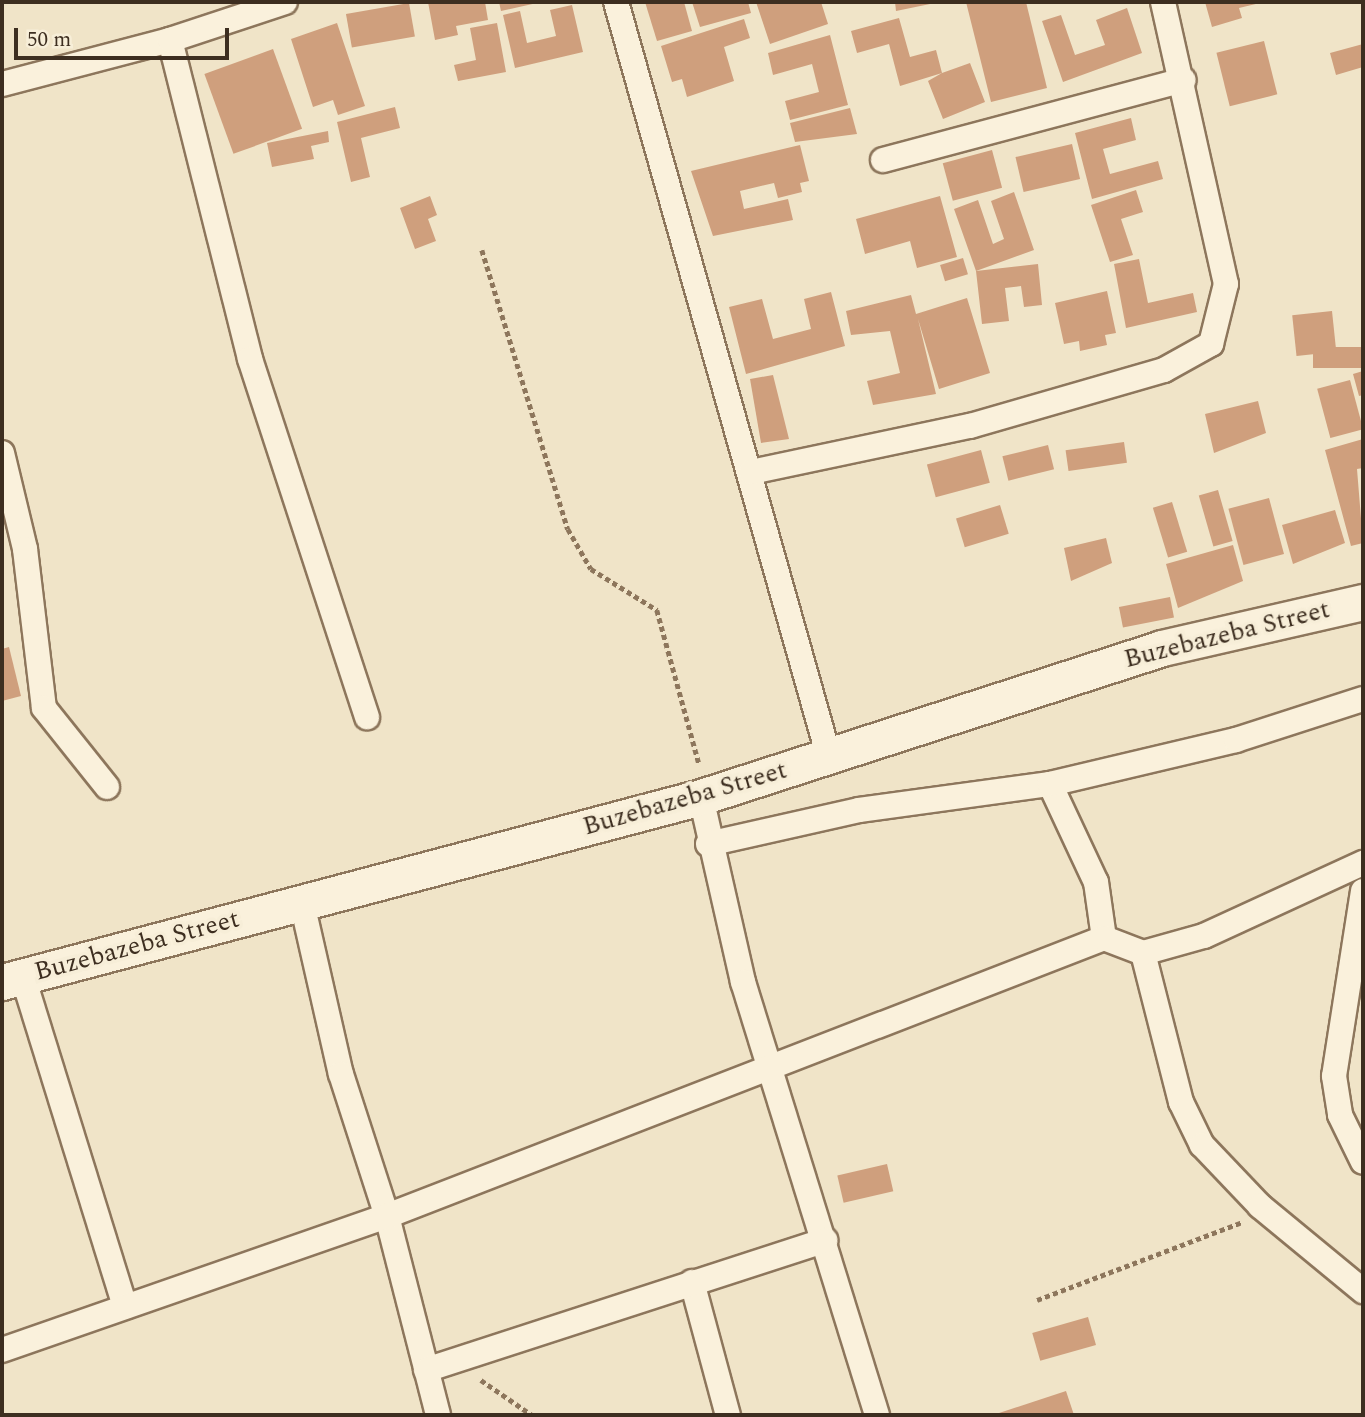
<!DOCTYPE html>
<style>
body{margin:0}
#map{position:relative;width:1365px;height:1417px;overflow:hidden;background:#f0e4c8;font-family:Spectral,serif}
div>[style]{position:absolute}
.building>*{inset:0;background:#cf9f7d;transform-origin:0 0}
.path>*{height:4.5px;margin-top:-2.25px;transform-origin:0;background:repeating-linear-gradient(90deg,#8d765c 0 5px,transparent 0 8.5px)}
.roads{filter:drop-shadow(2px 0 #8d765c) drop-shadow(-2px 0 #8d765c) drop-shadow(0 2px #8d765c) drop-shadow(0 -2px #8d765c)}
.street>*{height:24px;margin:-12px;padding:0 12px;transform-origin:12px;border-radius:12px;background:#faf1dc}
.secondary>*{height:35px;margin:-17.5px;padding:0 17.5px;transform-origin:17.5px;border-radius:17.5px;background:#faf1dc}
span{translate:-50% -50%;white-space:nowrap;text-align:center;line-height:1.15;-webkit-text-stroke:7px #f7eed8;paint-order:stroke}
.street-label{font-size:26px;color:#3d2e20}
.frame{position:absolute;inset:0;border:4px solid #3d2e20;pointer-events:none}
.scale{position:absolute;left:14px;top:28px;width:215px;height:32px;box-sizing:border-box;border:4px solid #3d2e20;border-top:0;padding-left:9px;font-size:21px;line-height:24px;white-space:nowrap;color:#3d2e20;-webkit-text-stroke:5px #f7eed8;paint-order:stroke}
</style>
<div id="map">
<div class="building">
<div style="clip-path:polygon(428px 2px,485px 2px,488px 20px,456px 26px,458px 35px,435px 40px)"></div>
<div style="clip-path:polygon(499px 2px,537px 2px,537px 3px,501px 11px)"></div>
<div style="clip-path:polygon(645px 2px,684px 2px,692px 31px,657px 41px)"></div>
<div style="clip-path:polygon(692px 2px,748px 2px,751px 13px,700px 27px)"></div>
<div style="clip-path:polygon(756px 2px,821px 2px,828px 24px,770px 44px)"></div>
<div style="clip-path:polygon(895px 2px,935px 2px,935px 3px,896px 11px)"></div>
<div style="clip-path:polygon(966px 2px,1026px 2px,1047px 88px,991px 102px)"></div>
<div style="clip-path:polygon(1205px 2px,1260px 2px,1260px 3px,1239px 8px,1242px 18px,1212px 27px)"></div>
<div style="left:409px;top:3px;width:34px;height:64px;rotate:80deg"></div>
<div style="clip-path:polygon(572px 5px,583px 52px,515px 68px,503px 15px,520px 11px,527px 43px,556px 36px,550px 10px)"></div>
<div style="clip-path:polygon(1127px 8px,1142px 53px,1063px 82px,1042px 21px,1061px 15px,1075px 55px,1105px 45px,1096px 20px)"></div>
<div style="clip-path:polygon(899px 18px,910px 57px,936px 50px,942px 73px,970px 63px,985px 102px,943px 119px,928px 81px,942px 73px,900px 86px,889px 44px,857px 53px,851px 31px)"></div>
<div style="clip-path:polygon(744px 19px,750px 38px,724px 47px,734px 81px,687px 97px,682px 79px,672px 82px,661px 46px)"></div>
<div style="clip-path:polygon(337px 23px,365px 106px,338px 115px,333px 100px,313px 107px,291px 39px)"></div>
<div style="clip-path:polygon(497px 23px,506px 72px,458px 81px,454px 65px,476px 60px,470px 28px)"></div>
<div style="clip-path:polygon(830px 35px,848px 105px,790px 120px,785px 101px,819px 92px,812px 64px,773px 75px,768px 53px)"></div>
<div style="left:1264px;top:41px;width:55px;height:49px;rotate:76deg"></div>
<div style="clip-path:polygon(1363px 44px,1363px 67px,1336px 75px,1330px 53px)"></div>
<div style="left:273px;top:49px;width:85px;height:73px;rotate:70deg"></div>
<div style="clip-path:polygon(395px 107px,400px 128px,361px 138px,370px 177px,351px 182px,337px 122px)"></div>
<div style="clip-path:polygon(850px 108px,857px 134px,795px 142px,790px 123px)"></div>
<div style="clip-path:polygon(1131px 118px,1136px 140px,1103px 149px,1110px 174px,1158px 161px,1163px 179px,1092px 199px,1075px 133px)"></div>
<div style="clip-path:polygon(328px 131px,329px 142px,311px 146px,314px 159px,272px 167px,267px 143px)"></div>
<div style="left:1072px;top:144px;width:36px;height:58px;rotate:77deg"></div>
<div style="clip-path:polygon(800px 145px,809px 181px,800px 183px,802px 192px,778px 198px,774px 183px,740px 191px,744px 209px,788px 199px,793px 220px,713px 236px,691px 171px)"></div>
<div style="left:992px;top:150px;width:39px;height:51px;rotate:75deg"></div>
<div style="clip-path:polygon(1136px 190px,1143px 212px,1121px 219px,1133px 255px,1110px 262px,1091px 205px)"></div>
<div style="clip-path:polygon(1014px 192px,1034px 250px,976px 271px,954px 209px,978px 200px,993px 244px,1004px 239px,991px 201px)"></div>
<div style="clip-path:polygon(430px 196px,437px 215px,428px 219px,436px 241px,415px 249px,400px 208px)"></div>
<div style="clip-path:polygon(940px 196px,957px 257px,917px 268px,910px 241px,865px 254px,856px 219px)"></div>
<div style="left:963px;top:258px;width:17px;height:24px;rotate:73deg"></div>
<div style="clip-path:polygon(1139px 259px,1148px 303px,1193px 293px,1197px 312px,1126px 328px,1114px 264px)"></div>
<div style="clip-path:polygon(1038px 264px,1042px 305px,1024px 307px,1021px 286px,1005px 288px,1009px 321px,982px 324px,976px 271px)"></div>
<div style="clip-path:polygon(1107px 291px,1116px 333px,1105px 335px,1107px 345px,1080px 351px,1079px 341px,1064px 344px,1055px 303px)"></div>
<div style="clip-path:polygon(831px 292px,845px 346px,746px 374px,729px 307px,762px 299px,773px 339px,811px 329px,804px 299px)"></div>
<div style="clip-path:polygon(911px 295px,916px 314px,967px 298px,990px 373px,939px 389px,918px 319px,936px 394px,873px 405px,867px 381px,900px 373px,890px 331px,851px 335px,846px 311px)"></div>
<div style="left:1332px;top:311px;width:41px;height:40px;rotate:84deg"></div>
<div style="left:1363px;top:347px;width:21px;height:50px;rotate:90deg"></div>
<div style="clip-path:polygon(1363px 371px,1363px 395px,1359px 396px,1353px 374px)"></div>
<div style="clip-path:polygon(773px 375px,789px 439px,761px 443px,750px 379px)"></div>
<div style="left:1350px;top:380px;width:51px;height:34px;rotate:75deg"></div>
<div style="clip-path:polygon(1258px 401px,1266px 433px,1214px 453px,1205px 414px)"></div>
<div style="clip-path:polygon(1363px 439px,1363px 468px,1357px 469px,1363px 543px,1351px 546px,1325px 450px)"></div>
<div style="left:1124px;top:442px;width:21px;height:59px;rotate:82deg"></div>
<div style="left:1048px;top:445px;width:25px;height:47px;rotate:76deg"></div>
<div style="left:981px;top:450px;width:34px;height:56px;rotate:75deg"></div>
<div style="left:1218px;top:490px;width:53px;height:20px;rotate:74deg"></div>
<div style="left:1269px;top:498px;width:58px;height:42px;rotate:75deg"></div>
<div style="left:1172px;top:502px;width:52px;height:20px;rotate:73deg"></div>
<div style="left:1000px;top:505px;width:30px;height:46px;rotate:73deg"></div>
<div style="clip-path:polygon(1335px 510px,1345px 543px,1293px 564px,1282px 525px)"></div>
<div style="clip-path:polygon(1106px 538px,1112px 563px,1071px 581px,1064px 548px)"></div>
<div style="clip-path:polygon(1233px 545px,1243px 581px,1178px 608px,1166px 564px)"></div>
<div style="left:1170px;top:597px;width:21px;height:52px;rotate:79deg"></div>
<div style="clip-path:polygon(9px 647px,21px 696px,2px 701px,2px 649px)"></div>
<div style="left:887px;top:1164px;width:28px;height:51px;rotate:77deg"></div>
<div style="left:1088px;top:1317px;width:29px;height:58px;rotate:74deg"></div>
<div style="clip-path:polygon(1066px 1391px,1074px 1415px,993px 1415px)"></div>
</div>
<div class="path">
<div style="left:482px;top:250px;width:292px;rotate:72.9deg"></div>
<div style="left:568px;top:529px;width:46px;rotate:60.1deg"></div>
<div style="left:591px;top:569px;width:78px;rotate:31.8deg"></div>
<div style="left:657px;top:610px;width:160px;rotate:74.7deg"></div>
<div style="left:1037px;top:1300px;width:219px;rotate:-20.8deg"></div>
<div style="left:481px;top:1380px;width:62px;rotate:34.5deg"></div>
</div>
<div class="roads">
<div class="street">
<div style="left:616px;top:2px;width:784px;rotate:74.25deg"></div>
<div style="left:170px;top:40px;width:329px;rotate:75.9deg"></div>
<div style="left:250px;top:359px;width:377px;rotate:71.9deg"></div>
<div style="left:2px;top:84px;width:174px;rotate:-14.7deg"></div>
<div style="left:170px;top:40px;width:121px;rotate:-18.3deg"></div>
<div style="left:883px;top:160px;width:311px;rotate:-14.9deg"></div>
<div style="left:2px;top:453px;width:99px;rotate:76.5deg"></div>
<div style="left:25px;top:549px;width:160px;rotate:83.2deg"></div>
<div style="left:44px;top:708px;width:101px;rotate:51.4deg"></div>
<div style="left:751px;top:472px;width:224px;rotate:-11.9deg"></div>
<div style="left:970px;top:426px;width:202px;rotate:-16.1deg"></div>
<div style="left:1164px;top:370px;width:54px;rotate:-29deg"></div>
<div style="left:1211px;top:344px;width:62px;rotate:-76deg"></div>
<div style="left:1226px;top:284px;width:289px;rotate:-102.6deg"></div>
<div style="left:1050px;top:784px;width:108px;rotate:64.9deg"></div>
<div style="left:1096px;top:882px;width:57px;rotate:81.9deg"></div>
<div style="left:701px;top:797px;width:190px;rotate:77.2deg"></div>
<div style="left:743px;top:982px;width:453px;rotate:72.8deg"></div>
<div style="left:708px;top:844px;width:155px;rotate:-12.7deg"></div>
<div style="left:859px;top:810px;width:193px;rotate:-7.8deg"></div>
<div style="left:1050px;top:784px;width:191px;rotate:-13.3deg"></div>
<div style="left:1236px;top:740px;width:133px;rotate:-17.9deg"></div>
<div style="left:1363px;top:891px;width:187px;rotate:98.9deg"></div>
<div style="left:1334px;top:1076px;width:39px;rotate:81deg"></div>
<div style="left:1340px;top:1115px;width:52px;rotate:63.9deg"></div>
<div style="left:302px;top:903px;width:175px;rotate:77.2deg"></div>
<div style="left:341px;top:1074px;width:149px;rotate:72.1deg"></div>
<div style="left:387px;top:1216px;width:205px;rotate:75.6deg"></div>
<div style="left:1143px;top:953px;width:154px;rotate:75.7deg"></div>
<div style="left:1181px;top:1102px;width:48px;rotate:64deg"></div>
<div style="left:1202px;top:1145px;width:84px;rotate:46.4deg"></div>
<div style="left:1260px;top:1206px;width:134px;rotate:39.5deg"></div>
<div style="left:23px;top:977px;width:345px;rotate:72.8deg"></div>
<div style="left:692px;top:1282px;width:138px;rotate:74.9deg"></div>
<div style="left:2px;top:1350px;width:408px;rotate:-19.2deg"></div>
<div style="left:387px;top:1216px;width:769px;rotate:-21.19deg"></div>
<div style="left:1104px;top:938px;width:42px;rotate:21deg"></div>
<div style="left:1143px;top:953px;width:63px;rotate:-15.6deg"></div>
<div style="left:1204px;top:936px;width:175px;rotate:-24.7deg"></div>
<div style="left:426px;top:1370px;width:420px;rotate:-18deg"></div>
</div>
<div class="secondary">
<div style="left:2px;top:982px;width:723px;rotate:-14.82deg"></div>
<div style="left:701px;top:797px;width:484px;rotate:-17.9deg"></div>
<div style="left:1162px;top:648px;width:206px;rotate:-12.9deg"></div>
</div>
</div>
<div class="street-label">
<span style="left:1227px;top:635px;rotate:-14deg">Buzebazeba Street</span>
<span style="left:685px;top:799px;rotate:-16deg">Buzebazeba Street</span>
<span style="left:137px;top:946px;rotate:-15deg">Buzebazeba Street</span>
</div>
<div class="frame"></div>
<div class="scale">50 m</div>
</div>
